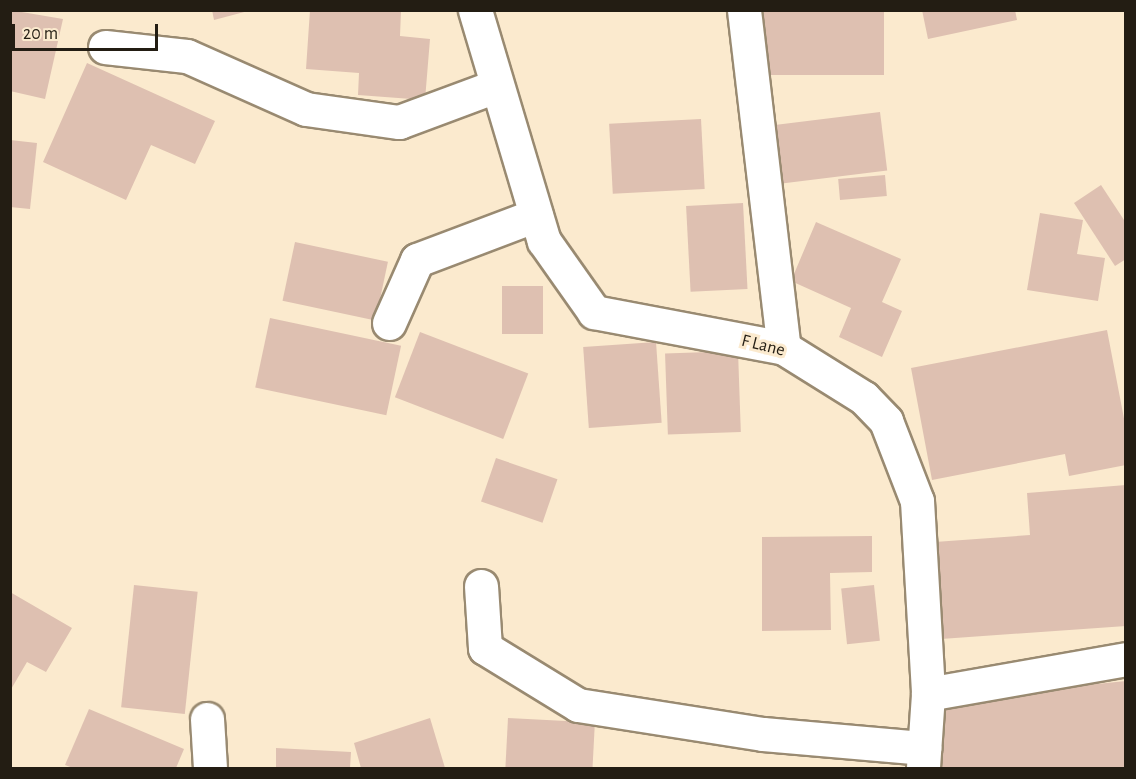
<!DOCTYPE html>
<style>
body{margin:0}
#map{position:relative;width:1136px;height:779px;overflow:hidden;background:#fbeace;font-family:"Alegreya Sans",sans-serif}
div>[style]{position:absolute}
.building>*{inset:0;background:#dec0b1;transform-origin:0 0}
.roads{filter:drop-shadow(2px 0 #998a71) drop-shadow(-2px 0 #998a71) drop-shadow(0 2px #998a71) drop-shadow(0 -2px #998a71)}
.street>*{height:33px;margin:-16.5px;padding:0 16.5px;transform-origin:16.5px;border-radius:16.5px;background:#fff}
span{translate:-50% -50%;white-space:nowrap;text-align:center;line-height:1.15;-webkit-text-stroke:6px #fbeace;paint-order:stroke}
.street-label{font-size:18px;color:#231d13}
.frame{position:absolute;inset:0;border:12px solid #231d13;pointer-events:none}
.scale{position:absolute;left:12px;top:24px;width:146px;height:27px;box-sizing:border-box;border:3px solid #231d13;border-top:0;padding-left:8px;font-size:18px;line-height:21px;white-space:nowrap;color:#231d13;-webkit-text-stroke:4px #fbeace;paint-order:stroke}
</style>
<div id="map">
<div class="building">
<div style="clip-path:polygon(10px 10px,63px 19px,45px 99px,10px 91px)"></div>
<div style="clip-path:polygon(212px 10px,248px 10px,248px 11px,214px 20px)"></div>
<div style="clip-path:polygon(310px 10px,401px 11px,400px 36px,430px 39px,425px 100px,358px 95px,359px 73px,306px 69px)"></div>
<div style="left:764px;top:10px;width:120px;height:65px"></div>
<div style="clip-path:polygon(922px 10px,1015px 10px,1017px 20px,928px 39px)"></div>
<div style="clip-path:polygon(87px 63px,215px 121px,195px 164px,151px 145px,126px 200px,43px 162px)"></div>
<div style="left:880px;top:112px;width:59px;height:106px;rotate:83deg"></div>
<div style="left:701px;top:119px;width:70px;height:92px;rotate:87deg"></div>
<div style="clip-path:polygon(10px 140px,37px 143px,30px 209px,10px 207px)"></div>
<div style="left:885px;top:175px;width:21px;height:47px;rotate:85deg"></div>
<div style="clip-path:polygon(1101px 185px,1126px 223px,1126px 259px,1115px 266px,1074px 203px)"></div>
<div style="left:743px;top:203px;width:86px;height:57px;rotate:87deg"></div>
<div style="clip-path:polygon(1040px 213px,1083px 220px,1077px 254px,1105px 258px,1098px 301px,1027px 290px)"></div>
<div style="clip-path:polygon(816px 222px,901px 259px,882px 302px,902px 311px,882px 357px,839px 337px,851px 308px,791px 281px)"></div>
<div style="left:295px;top:242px;width:95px;height:60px;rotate:12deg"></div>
<div style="left:502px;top:286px;width:41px;height:48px"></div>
<div style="left:270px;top:318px;width:134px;height:71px;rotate:12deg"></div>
<div style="clip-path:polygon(1107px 330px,1126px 429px,1126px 465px,1069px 476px,1065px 454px,932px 480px,911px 368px)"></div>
<div style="left:420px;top:332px;width:116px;height:70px;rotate:21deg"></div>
<div style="left:656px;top:342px;width:81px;height:73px;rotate:86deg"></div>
<div style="left:738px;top:351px;width:81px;height:73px;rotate:88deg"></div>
<div style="left:496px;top:458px;width:65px;height:46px;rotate:19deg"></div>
<div style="clip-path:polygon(1126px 485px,1126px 626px,927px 640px,921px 543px,1030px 535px,1027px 493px)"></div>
<div style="clip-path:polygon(872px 536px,872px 572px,830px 573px,831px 630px,762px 631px,762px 537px)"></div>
<div style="left:134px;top:585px;width:64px;height:123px;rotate:6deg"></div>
<div style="left:874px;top:585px;width:56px;height:33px;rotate:84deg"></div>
<div style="clip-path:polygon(10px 592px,72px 628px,46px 672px,27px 662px,10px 691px)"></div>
<div style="clip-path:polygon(1126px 681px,1126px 768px,938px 768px,932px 701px)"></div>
<div style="clip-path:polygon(89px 709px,184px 749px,176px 768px,73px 768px,65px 765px)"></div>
<div style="clip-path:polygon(430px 718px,445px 768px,361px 768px,354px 743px)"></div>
<div style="left:508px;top:718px;width:87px;height:50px;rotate:3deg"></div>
<div style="clip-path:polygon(276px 748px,351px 752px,350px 768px,276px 768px)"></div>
</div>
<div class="roads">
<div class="street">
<div style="left:475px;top:10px;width:241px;rotate:73.4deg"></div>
<div style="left:544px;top:241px;width:87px;rotate:54.8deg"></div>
<div style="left:594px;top:312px;width:193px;rotate:10.7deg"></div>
<div style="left:784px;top:348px;width:94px;rotate:32deg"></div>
<div style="left:864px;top:398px;width:32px;rotate:46deg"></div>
<div style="left:886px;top:421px;width:86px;rotate:68.8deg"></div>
<div style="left:917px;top:501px;width:193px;rotate:86.7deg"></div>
<div style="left:928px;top:694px;width:74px;rotate:93.9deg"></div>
<div style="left:744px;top:10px;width:340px;rotate:83.3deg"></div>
<div style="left:105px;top:47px;width:82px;rotate:6.3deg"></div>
<div style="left:187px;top:56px;width:130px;rotate:24deg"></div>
<div style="left:306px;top:109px;width:94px;rotate:8deg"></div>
<div style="left:399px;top:122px;width:103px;rotate:-20.4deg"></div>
<div style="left:389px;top:323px;width:69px;rotate:-66deg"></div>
<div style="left:417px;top:260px;width:127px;rotate:-20.7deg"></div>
<div style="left:481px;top:586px;width:62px;rotate:86.3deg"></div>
<div style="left:485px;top:648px;width:109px;rotate:31.5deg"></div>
<div style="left:578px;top:705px;width:187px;rotate:8.9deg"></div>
<div style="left:763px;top:734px;width:162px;rotate:5deg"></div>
<div style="left:928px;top:694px;width:201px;rotate:-10deg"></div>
<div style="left:207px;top:719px;width:49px;rotate:86.5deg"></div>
</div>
</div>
<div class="street-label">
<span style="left:763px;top:346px;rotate:14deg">F Lane</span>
</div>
<div class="frame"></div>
<div class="scale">20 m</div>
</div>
